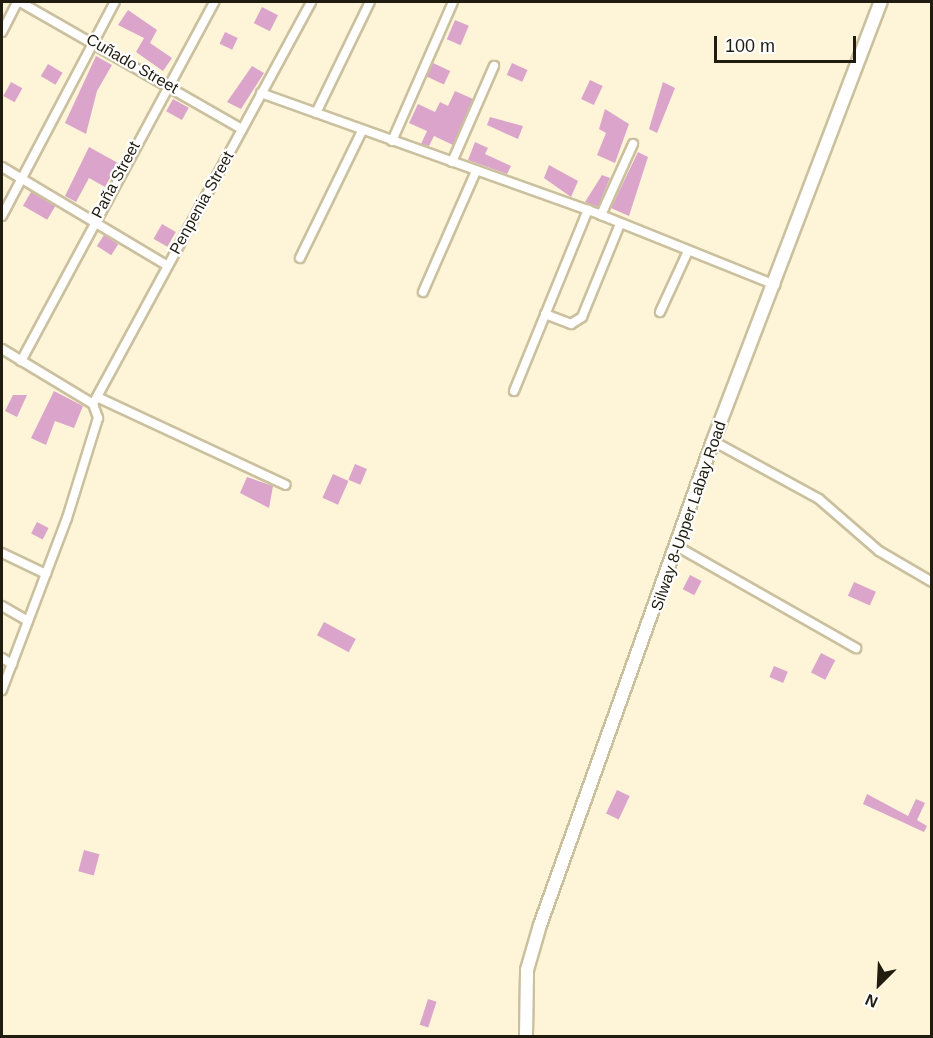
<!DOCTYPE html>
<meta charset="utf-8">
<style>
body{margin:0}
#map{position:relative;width:933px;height:1038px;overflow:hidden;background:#fef5d9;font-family:Arial,sans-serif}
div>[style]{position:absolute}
.building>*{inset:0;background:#dba4ca;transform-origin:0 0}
.roads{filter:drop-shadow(2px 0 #cbc09e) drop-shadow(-2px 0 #cbc09e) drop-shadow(0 2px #cbc09e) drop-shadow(0 -2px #cbc09e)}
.street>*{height:8px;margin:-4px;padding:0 4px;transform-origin:4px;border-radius:4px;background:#fff}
.secondary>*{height:12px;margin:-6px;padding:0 6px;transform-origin:6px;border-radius:6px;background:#fff}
span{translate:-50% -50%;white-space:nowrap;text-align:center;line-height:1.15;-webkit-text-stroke:4.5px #fff;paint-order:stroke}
.street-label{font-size:16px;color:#201c0f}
.frame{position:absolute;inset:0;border:3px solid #201c0f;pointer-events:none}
.north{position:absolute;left:849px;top:954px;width:60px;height:60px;-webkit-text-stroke:4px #fff;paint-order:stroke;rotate:204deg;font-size:16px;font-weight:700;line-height:24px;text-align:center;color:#201c0f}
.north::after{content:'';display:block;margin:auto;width:21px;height:27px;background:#201c0f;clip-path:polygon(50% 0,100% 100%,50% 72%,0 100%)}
.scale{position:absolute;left:714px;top:36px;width:142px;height:27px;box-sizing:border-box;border:3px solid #201c0f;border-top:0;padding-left:8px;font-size:18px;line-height:21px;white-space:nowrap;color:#201c0f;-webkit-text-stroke:4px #fff;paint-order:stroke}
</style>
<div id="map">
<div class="building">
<div style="left:262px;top:7px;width:18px;height:18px;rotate:27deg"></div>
<div style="clip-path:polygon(128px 10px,157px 30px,150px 43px,172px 58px,163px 71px,136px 52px,144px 38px,118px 25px)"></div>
<div style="left:455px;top:20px;width:15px;height:21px;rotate:23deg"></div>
<div style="left:225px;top:32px;width:14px;height:13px;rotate:25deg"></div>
<div style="clip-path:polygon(96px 56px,112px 65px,97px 91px,86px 134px,65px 123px)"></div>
<div style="left:433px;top:63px;width:19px;height:15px;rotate:25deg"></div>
<div style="left:512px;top:63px;width:17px;height:13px;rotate:24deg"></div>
<div style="left:48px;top:64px;width:17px;height:14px;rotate:31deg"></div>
<div style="clip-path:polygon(252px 66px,264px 73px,241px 109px,227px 102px)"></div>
<div style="left:590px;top:80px;width:14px;height:21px;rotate:25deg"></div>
<div style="left:11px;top:82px;width:13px;height:16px;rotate:29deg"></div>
<div style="clip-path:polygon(663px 82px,675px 88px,657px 133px,649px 129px)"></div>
<div style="clip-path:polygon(455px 91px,473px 99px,453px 145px,434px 136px,429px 146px,421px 144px,427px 131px,409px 123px,418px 104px,435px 112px,440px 102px,448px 106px)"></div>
<div style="left:173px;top:99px;width:18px;height:14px;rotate:29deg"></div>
<div style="clip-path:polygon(605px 109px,629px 124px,615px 163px,597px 155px,606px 133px,599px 129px)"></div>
<div style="clip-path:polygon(490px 117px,523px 126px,518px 139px,487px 125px)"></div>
<div style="clip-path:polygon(475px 142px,488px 148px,485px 154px,511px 166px,507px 174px,468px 160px)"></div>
<div style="clip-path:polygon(89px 147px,118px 163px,105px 187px,89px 178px,76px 202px,65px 196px)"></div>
<div style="clip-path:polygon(638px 152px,648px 157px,629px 216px,611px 208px)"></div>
<div style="clip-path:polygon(549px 165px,578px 181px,571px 197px,544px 178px)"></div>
<div style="clip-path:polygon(602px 175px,610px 178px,598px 207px,585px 202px)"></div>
<div style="left:31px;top:192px;width:28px;height:16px;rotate:30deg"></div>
<div style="left:162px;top:224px;width:16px;height:17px;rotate:30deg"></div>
<div style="left:104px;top:235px;width:17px;height:13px;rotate:33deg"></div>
<div style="clip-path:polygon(54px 391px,83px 406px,74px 428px,55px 421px,46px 445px,31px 438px)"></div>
<div style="clip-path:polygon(13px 395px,27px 395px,17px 417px,5px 411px)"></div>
<div style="left:355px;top:464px;width:13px;height:17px;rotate:23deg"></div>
<div style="left:333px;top:474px;width:17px;height:26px;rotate:24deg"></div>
<div style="clip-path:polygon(247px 477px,273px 486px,269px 508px,240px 493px)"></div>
<div style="left:37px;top:522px;width:13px;height:13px;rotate:27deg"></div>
<div style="left:690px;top:575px;width:13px;height:16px;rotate:27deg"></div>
<div style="left:854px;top:582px;width:24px;height:15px;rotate:24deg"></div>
<div style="left:324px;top:622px;width:36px;height:15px;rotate:28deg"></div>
<div style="left:821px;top:653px;width:16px;height:22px;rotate:27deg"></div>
<div style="left:774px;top:666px;width:15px;height:12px;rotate:23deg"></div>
<div style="left:617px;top:790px;width:14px;height:26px;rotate:25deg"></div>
<div style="clip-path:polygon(867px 794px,908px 816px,916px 799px,925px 803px,917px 820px,927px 826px,924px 832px,863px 804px)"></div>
<div style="left:84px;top:850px;width:16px;height:22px;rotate:15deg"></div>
<div style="left:428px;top:999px;width:9px;height:27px;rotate:18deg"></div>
</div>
<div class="roads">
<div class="street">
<div style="left:20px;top:2px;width:256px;rotate:29.8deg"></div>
<div style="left:2px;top:32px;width:34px;rotate:-63deg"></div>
<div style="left:261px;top:93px;width:361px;rotate:19.7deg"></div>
<div style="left:601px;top:215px;width:188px;rotate:21.9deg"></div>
<div style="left:316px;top:113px;width:123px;rotate:-64.1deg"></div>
<div style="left:392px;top:141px;width:152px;rotate:-66.3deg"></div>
<div style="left:452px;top:162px;width:105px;rotate:-66.4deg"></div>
<div style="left:2px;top:167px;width:193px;rotate:30.8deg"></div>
<div style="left:601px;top:215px;width:78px;rotate:-65.7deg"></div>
<div style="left:2px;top:216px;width:242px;rotate:-62.2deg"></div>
<div style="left:300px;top:258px;width:141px;rotate:-64deg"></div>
<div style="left:423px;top:292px;width:132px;rotate:-66.3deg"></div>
<div style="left:660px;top:312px;width:67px;rotate:-65.3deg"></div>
<div style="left:545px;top:314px;width:28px;rotate:21deg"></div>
<div style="left:571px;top:324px;width:13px;rotate:-32deg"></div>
<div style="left:582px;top:317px;width:100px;rotate:-67.8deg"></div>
<div style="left:2px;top:349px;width:106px;rotate:31.1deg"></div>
<div style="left:93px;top:404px;width:15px;rotate:70deg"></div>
<div style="left:98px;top:418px;width:105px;rotate:107.2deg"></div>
<div style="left:67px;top:518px;width:184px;rotate:110.7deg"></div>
<div style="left:21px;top:361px;width:408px;rotate:-61.7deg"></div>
<div style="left:514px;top:391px;width:196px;rotate:-67.8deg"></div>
<div style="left:97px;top:397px;width:208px;rotate:25deg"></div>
<div style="left:93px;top:404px;width:457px;rotate:-61.5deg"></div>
<div style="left:713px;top:441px;width:121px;rotate:28.7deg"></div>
<div style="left:819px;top:499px;width:79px;rotate:40.9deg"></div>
<div style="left:879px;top:551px;width:61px;rotate:30.3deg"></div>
<div style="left:678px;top:547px;width:205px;rotate:29.6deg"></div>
<div style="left:2px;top:553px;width:49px;rotate:25.5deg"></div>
<div style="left:2px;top:606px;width:30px;rotate:30deg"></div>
<div style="left:2px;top:658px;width:12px;rotate:31deg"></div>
</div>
<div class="secondary">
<div style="left:526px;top:1036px;width:66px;rotate:-89.1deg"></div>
<div style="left:527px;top:970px;width:47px;rotate:-73.9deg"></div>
<div style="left:540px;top:925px;width:514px;rotate:-70.33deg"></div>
<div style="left:713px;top:441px;width:470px;rotate:-69.1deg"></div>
</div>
</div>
<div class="street-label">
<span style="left:132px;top:64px;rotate:30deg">Cuñado Street</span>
<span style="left:116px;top:180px;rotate:-62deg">Paña Street</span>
<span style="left:202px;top:203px;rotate:-61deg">Penpenia Street</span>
<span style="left:689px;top:516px;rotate:-71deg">Silway 8-Upper Labay Road</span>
</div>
<div class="frame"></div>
<div class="north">N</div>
<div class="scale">100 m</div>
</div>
